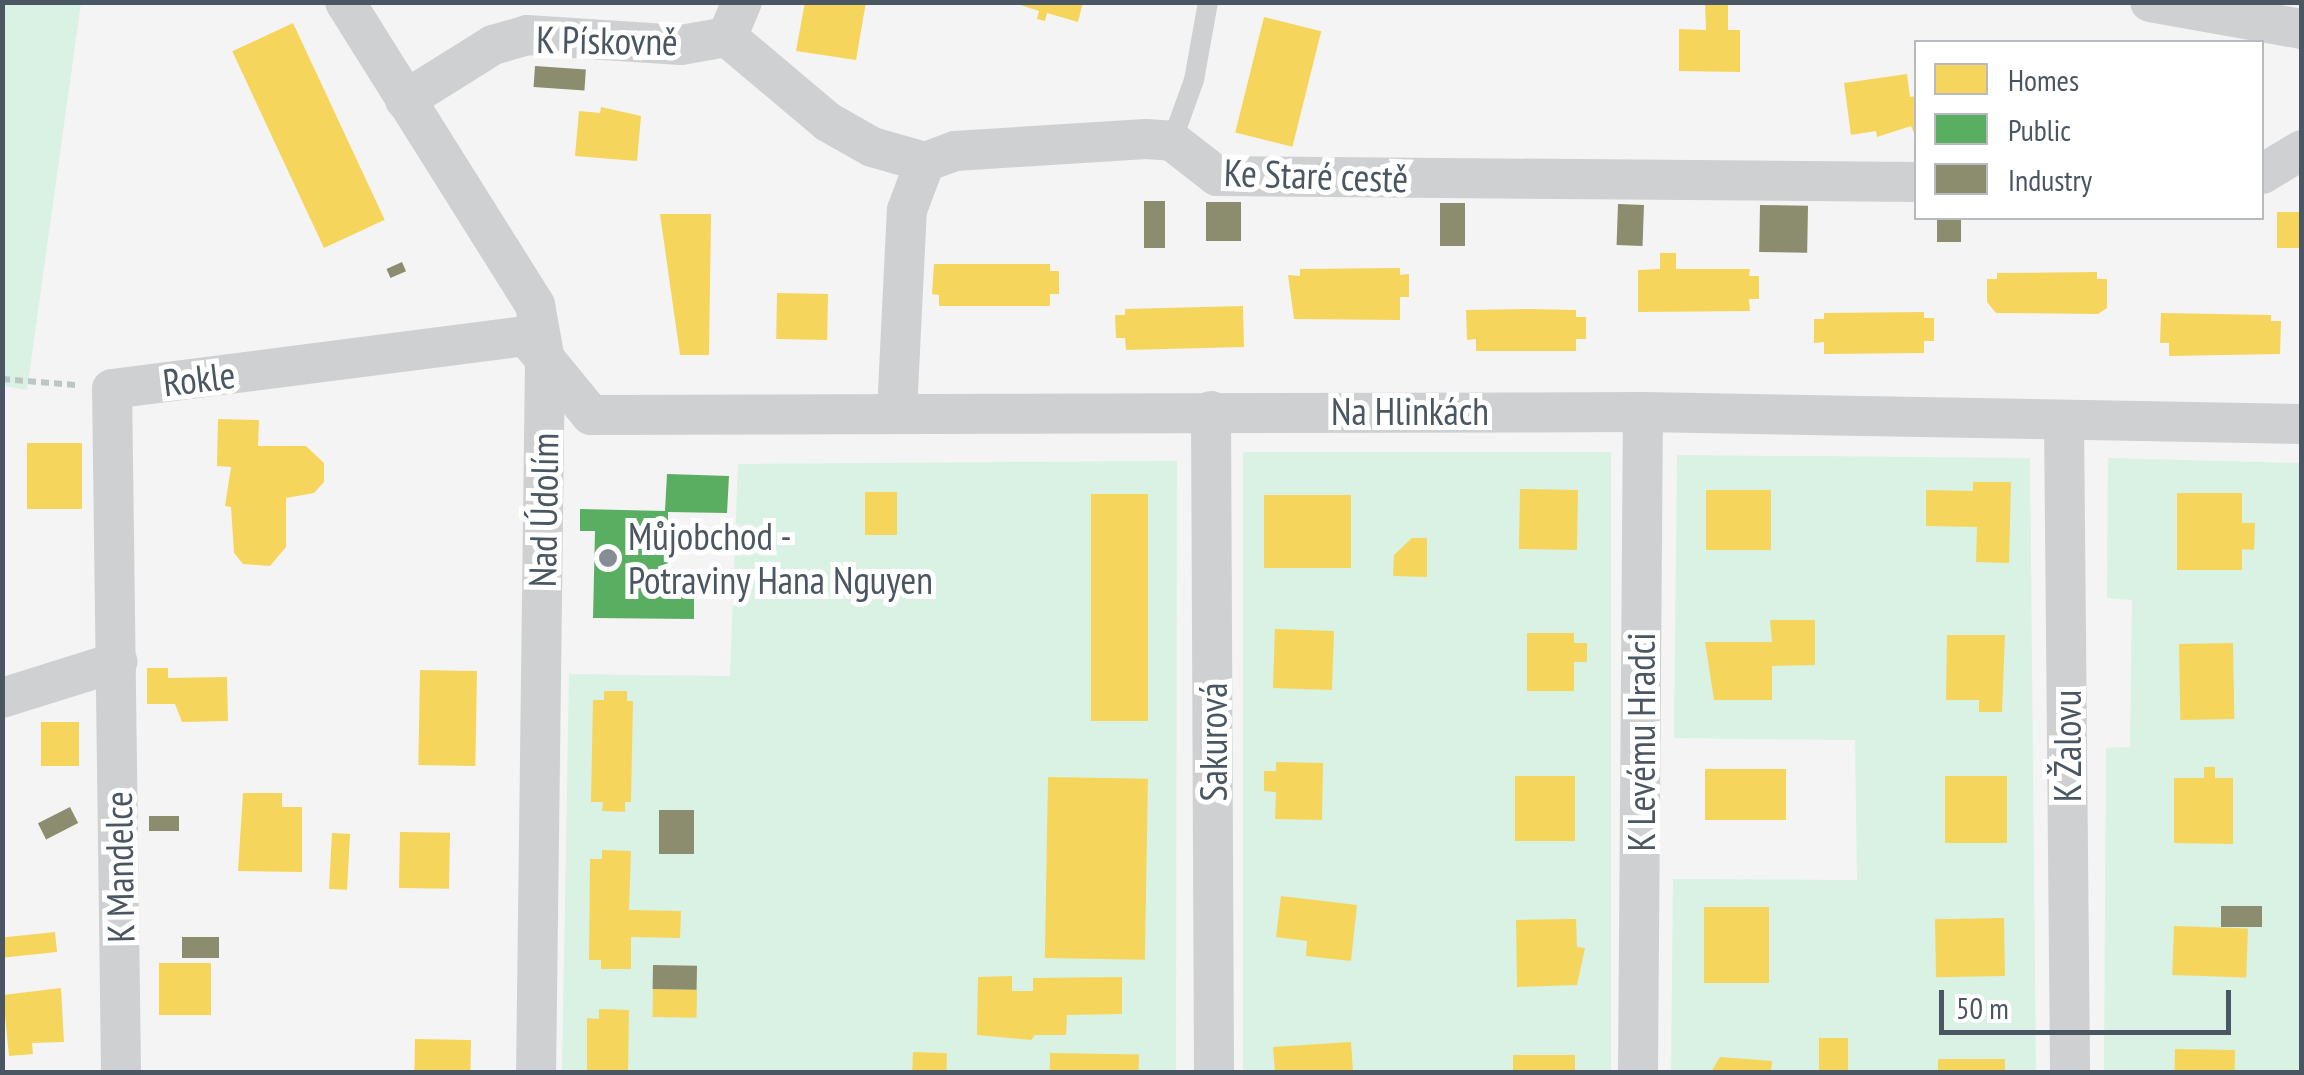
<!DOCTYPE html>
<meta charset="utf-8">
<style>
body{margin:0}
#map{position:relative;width:2304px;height:1075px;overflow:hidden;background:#f4f4f4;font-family:"PT Sans Narrow",sans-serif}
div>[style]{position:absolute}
.green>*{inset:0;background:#d9f2e3;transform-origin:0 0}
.homes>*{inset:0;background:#f6d55c;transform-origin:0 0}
.public>*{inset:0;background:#5aae61}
.industry>*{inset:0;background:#8c8c6e;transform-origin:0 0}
.path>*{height:6px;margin-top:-3px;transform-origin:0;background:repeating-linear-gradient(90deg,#bcc7c4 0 8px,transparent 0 13px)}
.service>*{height:20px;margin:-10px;padding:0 10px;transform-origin:10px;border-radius:10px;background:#ced0d2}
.minor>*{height:40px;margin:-20px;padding:0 20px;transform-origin:20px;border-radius:20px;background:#ced0d2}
.dots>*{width:28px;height:28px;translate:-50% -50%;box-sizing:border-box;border:5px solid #fff;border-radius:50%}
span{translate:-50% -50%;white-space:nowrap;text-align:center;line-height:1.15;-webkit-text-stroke:10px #fff;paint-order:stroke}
.street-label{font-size:38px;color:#4a5661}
.poi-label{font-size:38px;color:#4a5661}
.left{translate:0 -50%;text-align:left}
.frame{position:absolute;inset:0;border:5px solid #4a5661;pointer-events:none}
.legend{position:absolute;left:1914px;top:40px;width:350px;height:180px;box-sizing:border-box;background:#fff;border:2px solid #b7bbc0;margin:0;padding:12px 18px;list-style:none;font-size:30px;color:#4a5661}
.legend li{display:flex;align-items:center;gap:20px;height:50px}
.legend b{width:50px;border:2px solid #b7bbc0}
.scale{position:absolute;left:1939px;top:990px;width:292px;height:45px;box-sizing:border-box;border:5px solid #4a5661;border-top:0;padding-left:12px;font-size:30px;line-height:35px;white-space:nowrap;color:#4a5661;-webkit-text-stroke:8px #fff;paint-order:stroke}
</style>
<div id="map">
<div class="green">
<div style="clip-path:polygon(3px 2px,81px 3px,27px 390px,3px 386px)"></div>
<div style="left:1243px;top:452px;width:368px;height:620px"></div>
<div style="clip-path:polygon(1677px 455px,2030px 458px,2036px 1072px,1671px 1072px,1673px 879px,1857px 880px,1855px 740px,1674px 738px)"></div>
<div style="clip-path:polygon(2108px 458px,2301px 463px,2301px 1072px,2104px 1072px,2106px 748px,2130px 747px,2132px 600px,2107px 598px)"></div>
<div style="clip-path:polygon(1177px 461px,1176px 1072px,562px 1072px,569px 674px,730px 676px,738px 464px)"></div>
</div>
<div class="homes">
<div style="clip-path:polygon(805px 2px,866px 2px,856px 60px,796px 51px)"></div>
<div style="clip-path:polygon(1011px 2px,1083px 2px,1078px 22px,1047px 13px,1045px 21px,1037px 19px,1039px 11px)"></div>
<div style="clip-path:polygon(1705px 2px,1728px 2px,1728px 30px,1740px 30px,1740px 72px,1679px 71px,1679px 29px,1706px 30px)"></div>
<div style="left:1264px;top:17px;width:59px;height:119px;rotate:14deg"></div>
<div style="left:293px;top:23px;width:217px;height:67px;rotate:65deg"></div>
<div style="clip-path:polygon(1907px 74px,1910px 97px,1916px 96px,1916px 138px,1911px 126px,1877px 137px,1876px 131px,1851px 135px,1844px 83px)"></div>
<div style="clip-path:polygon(601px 107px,641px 116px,637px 161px,575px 156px,579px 111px,600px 113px)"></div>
<div style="left:2277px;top:212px;width:25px;height:36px"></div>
<div style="clip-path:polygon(660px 214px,711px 214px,709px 355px,680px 355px)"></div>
<div style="clip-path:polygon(1660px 253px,1676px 253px,1676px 269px,1750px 269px,1749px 276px,1759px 276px,1759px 299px,1749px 299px,1750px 311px,1638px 312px,1638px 270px,1660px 269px)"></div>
<div style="clip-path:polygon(934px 264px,1050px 264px,1050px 271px,1059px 271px,1059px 294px,1050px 294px,1050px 306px,939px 306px,939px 295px,932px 294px)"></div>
<div style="clip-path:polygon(1400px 268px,1400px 275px,1409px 274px,1409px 297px,1400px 297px,1400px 320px,1294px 319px,1288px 275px,1300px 276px,1300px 269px)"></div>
<div style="clip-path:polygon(2097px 272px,2097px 279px,2107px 279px,2107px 308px,2098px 314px,1996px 313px,1987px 302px,1987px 279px,1997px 279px,1997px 273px)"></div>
<div style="left:777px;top:293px;width:51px;height:46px;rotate:1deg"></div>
<div style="clip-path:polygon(1243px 306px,1244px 347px,1126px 350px,1125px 338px,1116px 338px,1115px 315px,1125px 315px,1125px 309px)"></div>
<div style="clip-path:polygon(1527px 309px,1576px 310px,1576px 317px,1586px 317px,1586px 339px,1576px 339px,1576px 351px,1476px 351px,1476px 339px,1467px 340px,1466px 310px)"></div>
<div style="clip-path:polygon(1924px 312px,1924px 318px,1934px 318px,1934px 341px,1924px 341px,1924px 353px,1824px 354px,1824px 342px,1814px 343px,1814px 319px,1824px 319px,1824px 313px)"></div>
<div style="clip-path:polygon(2161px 313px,2271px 315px,2271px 321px,2281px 321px,2280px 354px,2169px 356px,2169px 343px,2160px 343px)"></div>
<div style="clip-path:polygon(218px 419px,259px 420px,258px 446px,306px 446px,324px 463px,324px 482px,314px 493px,286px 498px,286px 547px,270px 566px,243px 564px,234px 553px,231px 507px,225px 506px,231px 467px,217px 466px)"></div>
<div style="left:27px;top:443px;width:55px;height:66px"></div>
<div style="clip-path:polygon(1973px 482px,2011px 482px,2009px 563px,1976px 562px,1977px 527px,1926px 526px,1926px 490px,1973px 491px)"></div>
<div style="left:1520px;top:489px;width:58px;height:60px;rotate:1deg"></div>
<div style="left:1771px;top:490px;width:60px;height:65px;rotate:90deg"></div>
<div style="left:865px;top:492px;width:32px;height:43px"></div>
<div style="clip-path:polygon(2177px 493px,2242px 493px,2242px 523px,2255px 523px,2254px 550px,2242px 549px,2242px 570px,2177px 570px)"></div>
<div style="left:1091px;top:494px;width:57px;height:227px"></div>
<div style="left:1264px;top:495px;width:87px;height:73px"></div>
<div style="clip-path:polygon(1412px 538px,1427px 538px,1427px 577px,1393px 576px,1394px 555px)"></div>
<div style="clip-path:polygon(1770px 620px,1815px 620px,1815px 665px,1772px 666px,1772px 700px,1714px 700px,1705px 642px,1772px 642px)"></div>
<div style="left:1275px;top:629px;width:59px;height:59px;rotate:2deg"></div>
<div style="clip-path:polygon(1527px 633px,1574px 633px,1574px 643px,1587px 643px,1587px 662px,1574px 662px,1574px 691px,1527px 691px)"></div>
<div style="clip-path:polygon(1947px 635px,2005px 635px,2002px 712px,1979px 712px,1979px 700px,1946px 700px)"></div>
<div style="left:2233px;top:643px;width:76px;height:54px;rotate:89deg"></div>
<div style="clip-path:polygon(147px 668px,168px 668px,168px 678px,227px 677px,228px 721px,182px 722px,175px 704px,147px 704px)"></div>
<div style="left:420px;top:670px;width:57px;height:95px;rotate:1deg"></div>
<div style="clip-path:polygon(604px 691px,627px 691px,627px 701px,633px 701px,631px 802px,625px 802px,625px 812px,602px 811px,603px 802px,591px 802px,593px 700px,604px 700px)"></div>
<div style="left:79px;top:722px;width:44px;height:38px;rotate:90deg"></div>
<div style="clip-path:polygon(1276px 762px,1323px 763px,1322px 820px,1275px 819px,1276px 792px,1264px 791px,1264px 771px,1276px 771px)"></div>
<div style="clip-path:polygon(2204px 767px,2215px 767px,2215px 778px,2233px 778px,2233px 844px,2174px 843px,2174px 778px,2204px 778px)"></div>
<div style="left:1705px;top:769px;width:81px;height:51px"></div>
<div style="left:1515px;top:776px;width:60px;height:65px"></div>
<div style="left:1945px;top:776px;width:62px;height:67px"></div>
<div style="left:1048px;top:777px;width:100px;height:181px;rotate:1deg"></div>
<div style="clip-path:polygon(243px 793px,282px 793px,282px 807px,302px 807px,302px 872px,238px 871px)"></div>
<div style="left:400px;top:832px;width:50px;height:56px;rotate:1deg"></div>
<div style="left:332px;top:833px;width:18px;height:56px;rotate:3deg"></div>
<div style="clip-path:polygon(602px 850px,631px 851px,629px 910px,681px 911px,680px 938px,631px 937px,631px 969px,601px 969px,601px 960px,589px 960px,590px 859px,602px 859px)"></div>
<div style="clip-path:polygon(1281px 896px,1357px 905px,1351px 961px,1306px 956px,1307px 941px,1276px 937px)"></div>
<div style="left:1704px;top:907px;width:65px;height:76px"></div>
<div style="left:2004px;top:918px;width:58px;height:69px;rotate:89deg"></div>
<div style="clip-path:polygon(1576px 919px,1577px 947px,1585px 948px,1577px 985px,1517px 987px,1516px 920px)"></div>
<div style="left:2174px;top:926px;width:74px;height:49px;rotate:2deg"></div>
<div style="left:55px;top:932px;width:20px;height:53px;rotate:84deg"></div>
<div style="left:211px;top:963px;width:52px;height:52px;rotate:90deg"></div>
<div style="clip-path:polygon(1012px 976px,1012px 991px,1033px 991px,1033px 978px,1122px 977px,1122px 1014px,1067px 1015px,1066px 1035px,1035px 1035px,1031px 1040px,977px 1035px,978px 977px)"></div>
<div style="clip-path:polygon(61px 988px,64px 1042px,32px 1043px,33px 1054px,9px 1056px,3px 995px)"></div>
<div style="left:653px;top:989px;width:44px;height:28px;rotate:1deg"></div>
<div style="clip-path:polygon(599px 1009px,629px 1010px,628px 1072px,587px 1072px,587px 1018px,599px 1019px)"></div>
<div style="left:1819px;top:1038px;width:29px;height:34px"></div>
<div style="left:415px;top:1039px;width:56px;height:33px;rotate:1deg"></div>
<div style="clip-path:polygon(1351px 1042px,1353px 1072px,1275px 1072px,1273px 1047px)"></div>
<div style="left:2175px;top:1049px;width:60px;height:23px;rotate:1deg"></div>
<div style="left:913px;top:1052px;width:34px;height:20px;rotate:2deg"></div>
<div style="left:1050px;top:1053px;width:89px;height:19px;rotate:1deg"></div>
<div style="left:1513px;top:1055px;width:62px;height:17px"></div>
<div style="clip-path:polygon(1720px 1057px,1772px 1061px,1771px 1072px,1711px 1072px)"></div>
<div style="left:1938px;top:1059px;width:67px;height:13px"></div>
</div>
<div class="public">
<div style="clip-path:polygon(667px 474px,729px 476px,727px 513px,668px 512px,668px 582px,694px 583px,694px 619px,593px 618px,595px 531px,580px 531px,580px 509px,665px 511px)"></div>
</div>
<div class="industry">
<div style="left:535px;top:66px;width:51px;height:21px;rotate:4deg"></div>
<div style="left:1144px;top:201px;width:21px;height:47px"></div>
<div style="left:1206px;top:202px;width:35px;height:39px"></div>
<div style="left:1440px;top:203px;width:25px;height:43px"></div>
<div style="left:1618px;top:204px;width:26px;height:41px;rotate:2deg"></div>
<div style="left:1760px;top:205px;width:48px;height:47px;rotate:1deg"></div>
<div style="left:1937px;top:218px;width:24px;height:24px"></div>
<div style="left:402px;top:262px;width:10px;height:17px;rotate:66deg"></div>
<div style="left:70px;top:807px;width:18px;height:36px;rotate:63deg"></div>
<div style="left:659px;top:810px;width:35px;height:44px"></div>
<div style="left:149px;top:816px;width:30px;height:15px"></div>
<div style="left:2221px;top:906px;width:41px;height:21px"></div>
<div style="left:219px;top:937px;width:21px;height:37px;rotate:90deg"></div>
<div style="left:653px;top:965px;width:44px;height:24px;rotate:1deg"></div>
</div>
<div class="path">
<div style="left:2px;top:379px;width:74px;rotate:4.6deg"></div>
</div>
<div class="service">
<div style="left:1172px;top:141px;width:65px;rotate:-70.2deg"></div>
<div style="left:1194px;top:80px;width:79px;rotate:-79.8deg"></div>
</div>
<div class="minor">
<div style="left:345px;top:2px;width:358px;rotate:57.9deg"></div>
<div style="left:535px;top:305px;width:56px;rotate:79.7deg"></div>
<div style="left:545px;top:360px;width:712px;rotate:90.72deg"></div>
<div style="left:2150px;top:2px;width:154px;rotate:10.1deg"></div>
<div style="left:727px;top:37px;width:132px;rotate:40.1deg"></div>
<div style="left:828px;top:122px;width:51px;rotate:29.6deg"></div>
<div style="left:872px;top:147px;width:55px;rotate:15.8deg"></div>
<div style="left:405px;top:100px;width:104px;rotate:-32deg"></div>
<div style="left:493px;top:45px;width:35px;rotate:-16deg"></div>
<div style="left:527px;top:35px;width:154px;rotate:3.7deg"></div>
<div style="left:681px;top:45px;width:47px;rotate:-9.9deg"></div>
<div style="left:727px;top:37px;width:38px;rotate:-67deg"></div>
<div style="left:2262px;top:174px;width:47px;rotate:-31deg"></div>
<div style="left:1211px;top:411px;width:661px;rotate:89.74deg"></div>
<div style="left:897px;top:412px;width:202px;rotate:-87.2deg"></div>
<div style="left:907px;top:210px;width:51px;rotate:-69.4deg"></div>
<div style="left:925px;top:162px;width:32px;rotate:-20deg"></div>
<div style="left:955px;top:151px;width:191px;rotate:-3.6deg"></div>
<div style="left:1146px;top:139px;width:26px;rotate:4deg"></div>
<div style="left:1172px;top:141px;width:57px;rotate:37.9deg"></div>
<div style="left:1217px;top:176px;width:699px;rotate:0.49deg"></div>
<div style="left:2064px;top:420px;width:652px;rotate:89.47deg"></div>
<div style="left:2px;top:698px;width:121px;rotate:-17.4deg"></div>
<div style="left:121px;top:1072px;width:683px;rotate:-90.75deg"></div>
<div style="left:112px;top:389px;width:417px;rotate:-7.3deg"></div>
<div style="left:526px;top:336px;width:102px;rotate:50.6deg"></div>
<div style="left:591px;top:415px;width:1052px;rotate:-0.16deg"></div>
<div style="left:1643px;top:412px;width:659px;rotate:1.04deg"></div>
<div style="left:1638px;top:1072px;width:660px;rotate:-89.57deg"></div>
</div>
<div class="dots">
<div style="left:608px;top:558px;background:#868d94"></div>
</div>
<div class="street-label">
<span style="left:607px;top:40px;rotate:1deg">K Pískovně</span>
<span style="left:1316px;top:175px;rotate:2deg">Ke Staré cestě</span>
<span style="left:199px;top:378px;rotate:-7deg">Rokle</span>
<span style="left:1410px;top:411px">Na Hlinkách</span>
<span style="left:543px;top:510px;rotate:-89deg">Nad Údolím</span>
<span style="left:1213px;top:742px;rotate:-90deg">Sakurová</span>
<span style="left:1641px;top:742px;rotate:-90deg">K Levému Hradci</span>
<span style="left:2067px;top:746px;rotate:-90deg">K Žalovu</span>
<span style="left:119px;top:867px;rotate:-91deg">K Mandelce</span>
</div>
<div class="poi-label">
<span class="left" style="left:628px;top:558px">Můjobchod -<br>Potraviny Hana Nguyen</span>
</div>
<div class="frame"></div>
<ul class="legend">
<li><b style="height:28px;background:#f6d55c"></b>Homes</li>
<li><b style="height:28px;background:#5aae61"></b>Public</li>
<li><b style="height:28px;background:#8c8c6e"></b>Industry</li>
</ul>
<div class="scale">50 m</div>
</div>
